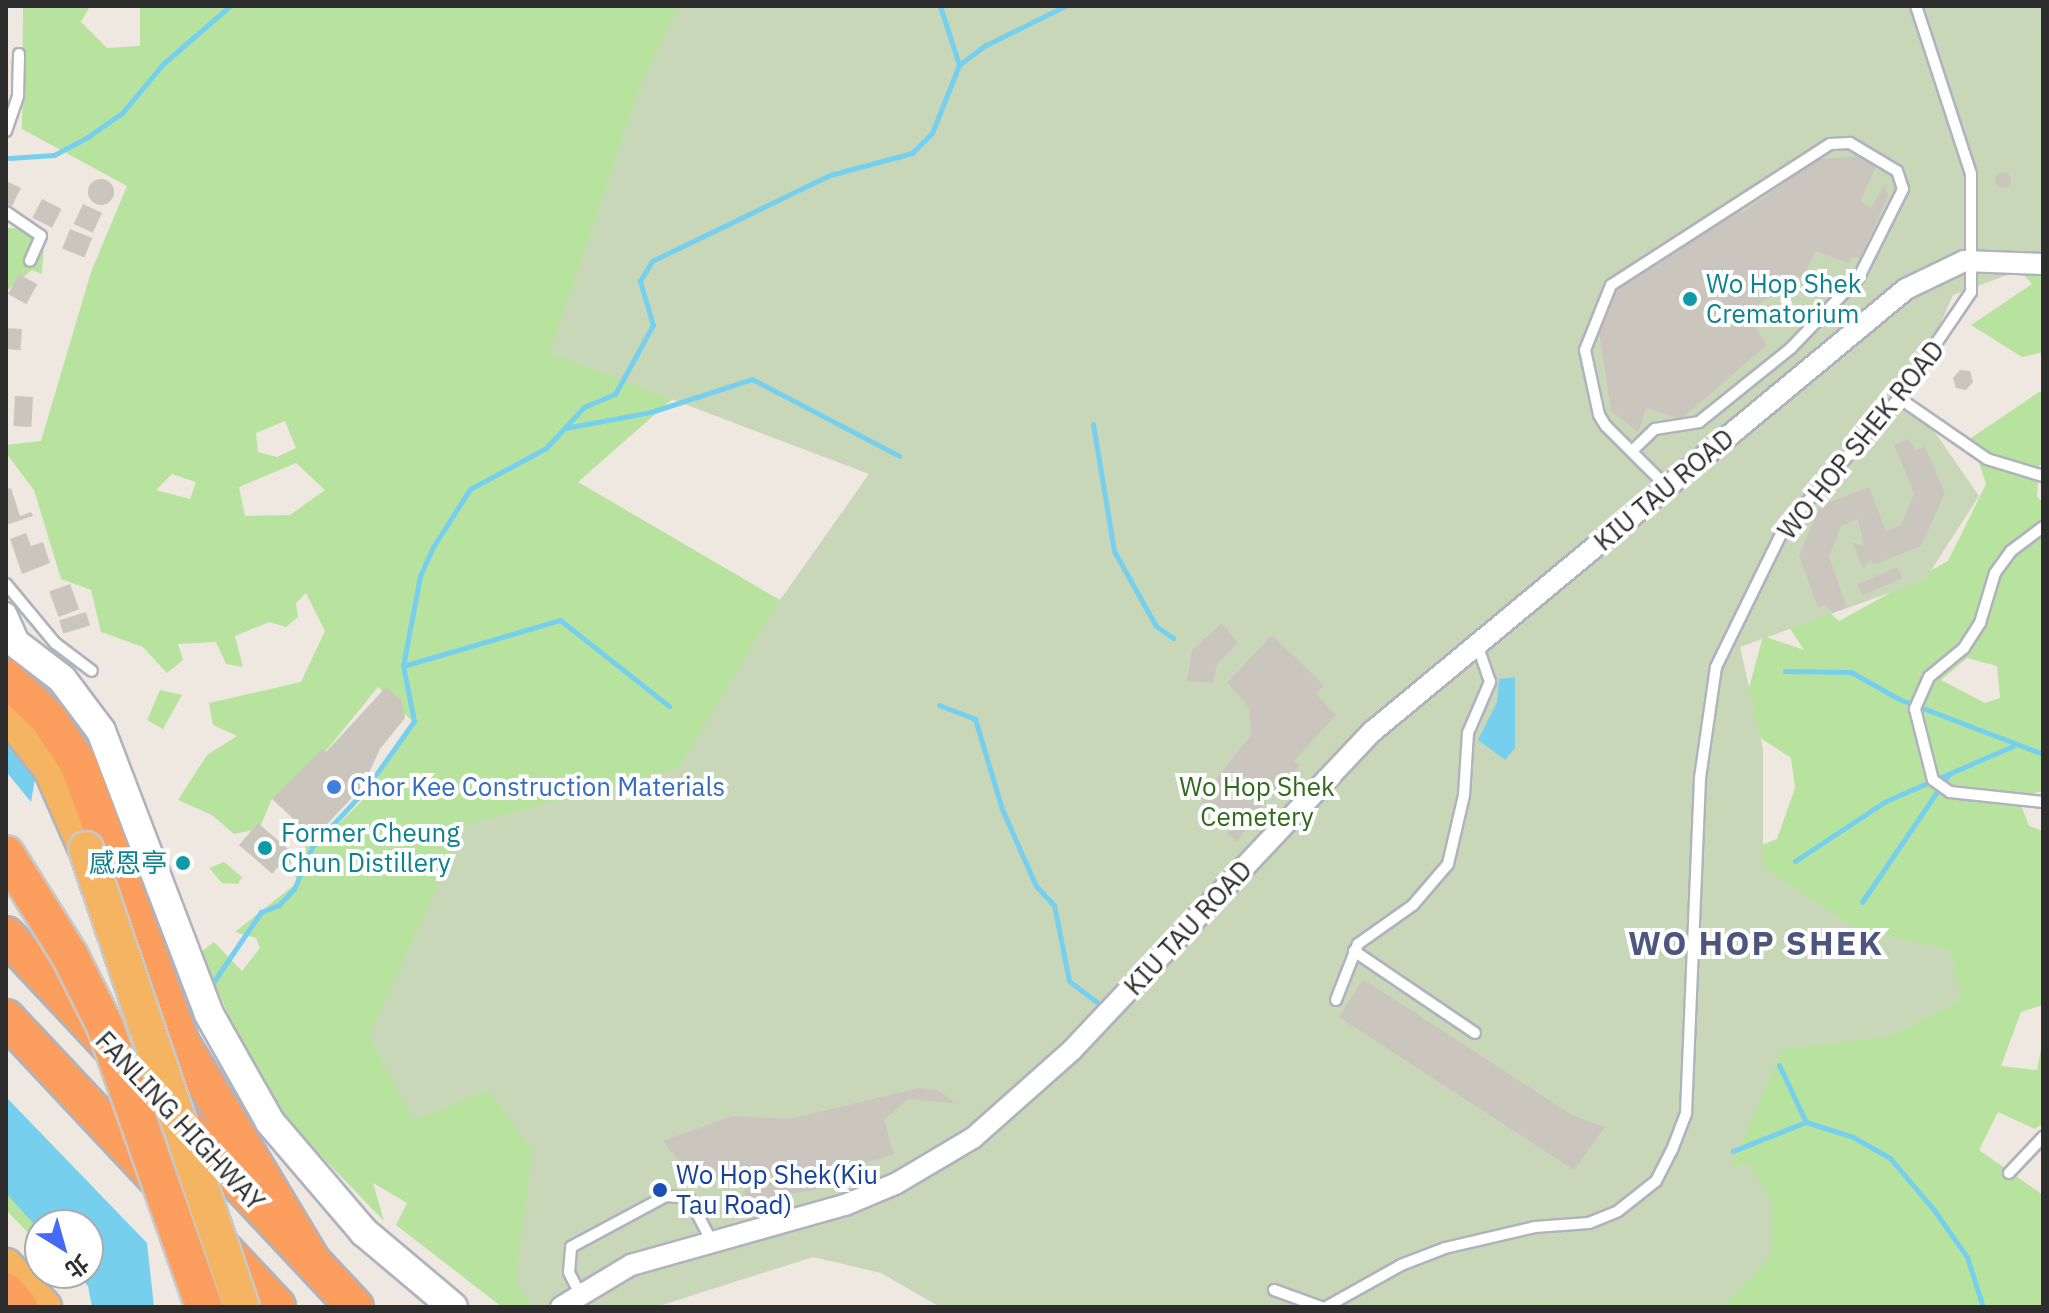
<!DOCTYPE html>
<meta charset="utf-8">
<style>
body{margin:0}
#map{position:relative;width:2049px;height:1313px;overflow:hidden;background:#eee8e0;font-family:"IBM Plex Sans","Noto Sans TC",sans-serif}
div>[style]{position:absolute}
.green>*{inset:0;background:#b7e39e}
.cemetery>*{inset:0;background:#c8d7b8}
.water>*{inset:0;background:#76d0ed}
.stream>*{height:5px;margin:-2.5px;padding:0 2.5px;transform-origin:2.5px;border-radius:2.5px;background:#76d0ed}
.building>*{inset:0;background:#cac6be;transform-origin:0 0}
.round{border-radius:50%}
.roads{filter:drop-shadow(2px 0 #b0b3bd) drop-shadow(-2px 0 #b0b3bd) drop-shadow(0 2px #b0b3bd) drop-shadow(0 -2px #b0b3bd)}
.service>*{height:10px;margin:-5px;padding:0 5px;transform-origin:5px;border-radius:5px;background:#fff}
.minor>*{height:20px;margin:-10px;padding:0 10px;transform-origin:10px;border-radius:10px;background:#fff}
.secondary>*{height:28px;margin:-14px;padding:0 14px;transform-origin:14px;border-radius:14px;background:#fff}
.trunk>*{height:34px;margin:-17px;padding:0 17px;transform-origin:17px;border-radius:17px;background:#f4b462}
.motorway>*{height:36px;margin:-18px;padding:0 18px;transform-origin:18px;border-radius:18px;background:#fb9e5e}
.bridges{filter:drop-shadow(2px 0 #c8c8c8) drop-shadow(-2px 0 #c8c8c8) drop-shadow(0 2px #c8c8c8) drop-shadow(0 -2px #c8c8c8)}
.trunk-bridge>*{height:34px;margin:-17px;padding:0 17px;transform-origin:17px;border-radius:17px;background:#f4b462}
.motorway-bridge>*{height:36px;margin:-18px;padding:0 18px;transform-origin:18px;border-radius:18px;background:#fb9e5e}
.dots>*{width:22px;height:22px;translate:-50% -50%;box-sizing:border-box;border:4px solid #fff;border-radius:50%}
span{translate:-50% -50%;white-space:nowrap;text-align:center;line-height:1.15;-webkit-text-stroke:8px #fff;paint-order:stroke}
.culture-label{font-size:26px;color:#0d838f}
.left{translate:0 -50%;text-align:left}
.right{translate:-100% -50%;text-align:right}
.street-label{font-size:26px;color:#2d2d2d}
.shop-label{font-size:26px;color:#366cbe}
.park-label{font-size:26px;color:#2f6a1d}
.transit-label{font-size:26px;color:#164399}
.district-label{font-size:34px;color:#4d577e;font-weight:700;letter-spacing:2px}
.frame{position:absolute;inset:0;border:8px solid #2d2d2d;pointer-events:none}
.north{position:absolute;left:24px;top:1209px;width:80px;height:80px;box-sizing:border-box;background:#fff;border:2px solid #ababab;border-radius:50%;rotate:143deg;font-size:22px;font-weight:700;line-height:32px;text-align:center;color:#2d2d2d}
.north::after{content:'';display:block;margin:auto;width:28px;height:36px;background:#456af6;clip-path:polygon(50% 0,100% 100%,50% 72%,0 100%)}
</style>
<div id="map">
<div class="green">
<div style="clip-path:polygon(evenodd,23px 6px,90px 6px,81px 22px,107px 48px,140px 46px,140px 6px,1014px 6px,752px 329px,578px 482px,780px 600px,536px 1307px,502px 1307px,396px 1225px,407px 1203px,373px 1183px,384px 1221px,296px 1130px,249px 1062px,201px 952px,214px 942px,242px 971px,260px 948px,256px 938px,235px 932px,298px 882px,287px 858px,329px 833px,367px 796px,413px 722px,378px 687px,313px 767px,272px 799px,259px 829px,234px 834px,212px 815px,178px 800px,207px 755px,237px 736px,213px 725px,209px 703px,301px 682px,325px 631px,306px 593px,296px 603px,298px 617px,286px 627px,269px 622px,235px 636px,243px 667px,226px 664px,216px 642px,178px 644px,183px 660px,167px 673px,143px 647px,101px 632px,91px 590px,61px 579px,34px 490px,6px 453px,6px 445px,41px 441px,91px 272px,127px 186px,22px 129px,23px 6px,285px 421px,296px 448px,277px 457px,258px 452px,256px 433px,285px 421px,23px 6px,296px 463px,325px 490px,290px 515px,245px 516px,239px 487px,296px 463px,23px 6px,172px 474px,196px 482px,190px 499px,156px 490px,172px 474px)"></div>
<div style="clip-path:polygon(2043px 204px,2043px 352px,2022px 357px,1971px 325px,2032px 284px,2011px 261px)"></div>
<div style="clip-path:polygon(6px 228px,45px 230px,42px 274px,32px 270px,6px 291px)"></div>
<div style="clip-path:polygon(evenodd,2039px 392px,2043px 392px,2043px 466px,2039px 465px,2037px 497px,2043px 502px,2043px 791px,2018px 797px,2029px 826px,2043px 831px,2043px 1005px,2021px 1012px,2001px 1066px,2037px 1070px,2043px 1038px,2043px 1123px,2035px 1129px,1998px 1112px,1979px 1150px,2043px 1195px,2043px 1307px,1498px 1307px,1736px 855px,1777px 839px,1795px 788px,1791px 758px,1739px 724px,1763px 636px,1804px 650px,1778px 610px,1797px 582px,1839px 621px,1948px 561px,1986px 484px,1971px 438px,2039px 392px,1967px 658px,1997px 666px,2000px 698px,1985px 703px,1941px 680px,1967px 658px)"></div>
<div style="clip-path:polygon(160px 690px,182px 695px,163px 729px,147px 720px)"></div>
<div style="clip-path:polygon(224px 862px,242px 877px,238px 884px,222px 883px,209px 868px)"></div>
<div style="clip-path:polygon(6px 1161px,40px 1225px,40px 1245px,6px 1210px)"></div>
</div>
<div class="cemetery">
<div style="clip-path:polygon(679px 6px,2043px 6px,2043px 262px,1953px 295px,1909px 395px,1979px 496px,1925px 580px,1740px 647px,1763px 749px,1763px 867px,1857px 929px,1951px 950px,1961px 1000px,1890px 1036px,1782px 1050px,1732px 1166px,1749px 1164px,1772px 1203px,1772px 1254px,1723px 1307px,1560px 1307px,1541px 1302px,1531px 1307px,940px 1307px,881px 1273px,813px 1257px,656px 1307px,534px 1307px,515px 1283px,533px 1150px,488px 1090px,414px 1120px,369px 1036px,466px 825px,679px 768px,780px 600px,869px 474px,550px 353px,641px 84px)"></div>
</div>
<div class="water">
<div style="clip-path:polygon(1515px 677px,1515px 748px,1505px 760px,1478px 740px,1497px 702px,1499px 679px)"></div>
<div style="clip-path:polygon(6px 704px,37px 768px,31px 802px,8px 774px)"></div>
<div style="clip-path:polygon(6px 1097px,147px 1243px,154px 1307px,92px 1307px,88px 1286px,77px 1273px,88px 1273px,88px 1225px,40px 1225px,40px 1231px,6px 1193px)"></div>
</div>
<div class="stream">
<div style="left:940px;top:6px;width:62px;rotate:72.1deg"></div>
<div style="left:9px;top:158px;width:45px;rotate:-3.8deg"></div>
<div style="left:54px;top:155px;width:40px;rotate:-28deg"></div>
<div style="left:89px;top:136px;width:40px;rotate:-34.9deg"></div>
<div style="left:122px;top:113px;width:64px;rotate:-50.1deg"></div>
<div style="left:163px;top:64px;width:89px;rotate:-40.9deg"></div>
<div style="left:1093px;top:424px;width:129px;rotate:80.6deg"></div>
<div style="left:1114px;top:551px;width:86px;rotate:60.8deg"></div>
<div style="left:1156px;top:626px;width:21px;rotate:35deg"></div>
<div style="left:565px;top:428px;width:87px;rotate:-10.5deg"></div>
<div style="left:651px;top:412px;width:106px;rotate:-18.1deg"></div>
<div style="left:752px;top:379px;width:166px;rotate:27.6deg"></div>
<div style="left:403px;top:666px;width:164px;rotate:-16.3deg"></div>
<div style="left:560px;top:620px;width:139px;rotate:38.3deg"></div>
<div style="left:1785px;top:671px;width:66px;rotate:0.9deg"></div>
<div style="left:1851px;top:672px;width:55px;rotate:29.4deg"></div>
<div style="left:1899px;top:699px;width:154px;rotate:20.9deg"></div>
<div style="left:939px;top:705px;width:39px;rotate:21deg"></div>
<div style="left:975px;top:719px;width:94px;rotate:73.3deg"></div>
<div style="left:1002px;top:809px;width:84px;rotate:66.2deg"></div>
<div style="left:1036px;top:886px;width:26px;rotate:47deg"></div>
<div style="left:1054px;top:905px;width:77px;rotate:78.8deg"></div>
<div style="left:1069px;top:981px;width:34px;rotate:37deg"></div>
<div style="left:1795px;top:861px;width:109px;rotate:-33.4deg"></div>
<div style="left:1886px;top:801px;width:138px;rotate:-23.4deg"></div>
<div style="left:1862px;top:902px;width:155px;rotate:-55.8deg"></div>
<div style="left:210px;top:987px;width:91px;rotate:-55.8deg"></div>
<div style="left:261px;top:912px;width:19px;rotate:-21deg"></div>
<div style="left:279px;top:905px;width:22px;rotate:-47deg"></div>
<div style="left:294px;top:889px;width:46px;rotate:-66.8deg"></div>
<div style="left:312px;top:847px;width:78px;rotate:-47.1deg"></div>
<div style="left:365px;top:790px;width:85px;rotate:-54.6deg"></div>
<div style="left:414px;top:721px;width:56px;rotate:-101.3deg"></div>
<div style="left:403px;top:666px;width:92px;rotate:-79.3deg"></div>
<div style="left:420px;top:576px;width:32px;rotate:-66deg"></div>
<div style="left:433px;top:547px;width:69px;rotate:-57.5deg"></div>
<div style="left:470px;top:489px;width:86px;rotate:-28.3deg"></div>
<div style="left:546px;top:448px;width:56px;rotate:-47.2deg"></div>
<div style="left:584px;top:407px;width:34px;rotate:-23deg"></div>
<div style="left:615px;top:394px;width:79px;rotate:-61.2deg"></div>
<div style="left:653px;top:325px;width:46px;rotate:-106.5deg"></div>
<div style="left:640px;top:281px;width:23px;rotate:-59deg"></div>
<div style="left:652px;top:261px;width:198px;rotate:-25.8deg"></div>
<div style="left:830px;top:175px;width:85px;rotate:-15deg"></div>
<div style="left:912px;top:153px;width:28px;rotate:-45deg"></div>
<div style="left:932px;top:133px;width:73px;rotate:-68.3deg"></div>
<div style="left:959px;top:65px;width:34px;rotate:-37deg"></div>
<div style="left:986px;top:45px;width:88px;rotate:-26.3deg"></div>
<div style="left:1779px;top:1065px;width:63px;rotate:64.7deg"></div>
<div style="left:1806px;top:1122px;width:49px;rotate:17.7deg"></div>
<div style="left:1853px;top:1137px;width:43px;rotate:29.6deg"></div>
<div style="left:1890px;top:1158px;width:68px;rotate:49.8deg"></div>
<div style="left:1934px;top:1210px;width:57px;rotate:54.9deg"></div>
<div style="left:1967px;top:1257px;width:52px;rotate:72.3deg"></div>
<div style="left:1733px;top:1151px;width:79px;rotate:-21.7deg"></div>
</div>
<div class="building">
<div style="clip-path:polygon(1867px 156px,1878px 163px,1860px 201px,1871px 208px,1885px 184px,1888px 196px,1860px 258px,1852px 257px,1848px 263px,1816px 251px,1804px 275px,1745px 313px,1767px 345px,1681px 419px,1646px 408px,1638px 432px,1611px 411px,1599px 330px,1618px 285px,1670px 247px,1679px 251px,1736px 208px,1742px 213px,1818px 159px)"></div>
<div class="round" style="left:1995px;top:172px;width:16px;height:16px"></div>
<div class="round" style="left:88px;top:179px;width:26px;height:26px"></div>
<div style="clip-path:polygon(6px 181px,21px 188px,12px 206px,6px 203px)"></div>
<div style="left:42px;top:199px;width:22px;height:21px;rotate:27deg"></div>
<div style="left:83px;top:204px;width:21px;height:22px;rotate:25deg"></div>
<div style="left:70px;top:229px;width:24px;height:21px;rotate:22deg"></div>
<div style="left:19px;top:274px;width:21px;height:23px;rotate:29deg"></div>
<div style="left:6px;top:328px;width:16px;height:21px;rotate:4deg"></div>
<div style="clip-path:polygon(1960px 370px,1970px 371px,1973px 382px,1966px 390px,1956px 388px,1953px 378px)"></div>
<div style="left:15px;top:396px;width:18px;height:30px;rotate:3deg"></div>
<div style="clip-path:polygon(1908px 439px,1916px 450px,1925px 447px,1945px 493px,1921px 546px,1873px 565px,1871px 559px,1863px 569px,1852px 542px,1864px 546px,1858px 519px,1841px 526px,1829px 557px,1847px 607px,1832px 613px,1825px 605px,1818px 607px,1799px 556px,1820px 506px,1869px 487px,1886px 531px,1901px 525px,1914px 493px,1894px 445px)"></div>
<div style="clip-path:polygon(11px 488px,20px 516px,31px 512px,33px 516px,6px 525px,6px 489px)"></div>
<div style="clip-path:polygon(26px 533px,31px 546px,43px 542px,50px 563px,22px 574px,10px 539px)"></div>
<div style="left:1897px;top:567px;width:12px;height:43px;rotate:66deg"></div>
<div style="left:70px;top:584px;width:27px;height:22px;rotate:70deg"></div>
<div style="left:86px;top:612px;width:14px;height:28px;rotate:73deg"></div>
<div style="clip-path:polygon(1222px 623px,1238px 643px,1217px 664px,1213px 683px,1187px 681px,1192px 650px)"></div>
<div style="clip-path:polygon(1272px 635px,1324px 685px,1316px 694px,1336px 715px,1294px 761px,1299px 765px,1292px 778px,1266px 801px,1237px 842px,1227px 833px,1232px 829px,1200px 799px,1251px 735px,1249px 707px,1227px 683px)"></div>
<div style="clip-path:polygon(386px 687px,402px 701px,405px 718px,380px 749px,363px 786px,314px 838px,272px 799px,322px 749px,326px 752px)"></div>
<div style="left:258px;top:823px;width:44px;height:29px;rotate:41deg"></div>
<div style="left:188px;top:853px;width:16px;height:15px;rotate:72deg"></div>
<div style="clip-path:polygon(1363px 979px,1572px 1115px,1605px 1127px,1574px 1170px,1339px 1017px)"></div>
<div style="clip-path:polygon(919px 1088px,938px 1090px,955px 1103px,908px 1099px,884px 1120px,894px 1154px,836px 1172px,839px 1178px,817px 1185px,818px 1189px,784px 1195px,763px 1207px,748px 1209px,741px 1174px,704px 1182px,710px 1166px,680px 1162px,663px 1141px,733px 1116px,790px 1119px)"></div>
</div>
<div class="roads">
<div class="service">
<div style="left:6px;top:131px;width:37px;rotate:-71deg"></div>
<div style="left:18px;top:96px;width:42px;rotate:-88.6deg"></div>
<div style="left:6px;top:212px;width:42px;rotate:34.4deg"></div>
<div style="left:41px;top:236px;width:27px;rotate:114deg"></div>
<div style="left:1899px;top:398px;width:107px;rotate:34.7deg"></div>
<div style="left:1987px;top:459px;width:59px;rotate:16.9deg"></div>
<div style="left:1632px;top:451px;width:32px;rotate:-44deg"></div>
<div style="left:1655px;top:429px;width:45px;rotate:-9deg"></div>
<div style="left:1699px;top:422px;width:118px;rotate:-38.8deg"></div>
<div style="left:1791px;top:348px;width:98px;rotate:-46.2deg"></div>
<div style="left:1859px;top:277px;width:98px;rotate:-63.4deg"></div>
<div style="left:1903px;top:189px;width:19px;rotate:-108deg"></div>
<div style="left:1897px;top:171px;width:55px;rotate:-149.2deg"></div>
<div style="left:1850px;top:143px;width:20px;rotate:177deg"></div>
<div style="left:1830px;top:144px;width:260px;rotate:147.2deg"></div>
<div style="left:1611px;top:285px;width:70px;rotate:111.8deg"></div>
<div style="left:1585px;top:350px;width:66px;rotate:77.8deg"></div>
<div style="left:1599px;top:415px;width:13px;rotate:58deg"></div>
<div style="left:1606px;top:426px;width:86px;rotate:45deg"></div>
<div style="left:2043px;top:527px;width:40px;rotate:143deg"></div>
<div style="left:2011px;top:551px;width:27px;rotate:126deg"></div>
<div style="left:1995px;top:573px;width:52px;rotate:106.7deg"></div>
<div style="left:1980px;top:623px;width:30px;rotate:123deg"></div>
<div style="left:1964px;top:648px;width:45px;rotate:140.4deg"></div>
<div style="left:1929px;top:677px;width:35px;rotate:114deg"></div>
<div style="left:1915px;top:709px;width:73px;rotate:75.8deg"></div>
<div style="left:1933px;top:780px;width:21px;rotate:35deg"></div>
<div style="left:1950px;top:792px;width:94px;rotate:6.1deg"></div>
<div style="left:6px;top:584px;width:77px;rotate:50.3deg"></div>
<div style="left:55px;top:643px;width:46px;rotate:37.1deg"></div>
<div style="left:1354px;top:951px;width:146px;rotate:34.1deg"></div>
<div style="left:1336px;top:1000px;width:60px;rotate:-68.6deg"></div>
<div style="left:1358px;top:944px;width:67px;rotate:-35.3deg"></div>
<div style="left:1413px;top:905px;width:54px;rotate:-49.5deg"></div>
<div style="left:1448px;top:864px;width:71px;rotate:-76.9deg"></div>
<div style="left:1464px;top:795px;width:62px;rotate:-86.3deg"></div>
<div style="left:1468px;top:733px;width:56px;rotate:-66.7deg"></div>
<div style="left:1490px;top:682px;width:40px;rotate:-108.9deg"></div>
<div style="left:2009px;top:1173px;width:50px;rotate:-46.6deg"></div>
<div style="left:1274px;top:1290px;width:50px;rotate:19.9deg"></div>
<div style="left:579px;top:1292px;width:22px;rotate:-117deg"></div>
<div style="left:569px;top:1272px;width:25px;rotate:-85deg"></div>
<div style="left:571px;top:1247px;width:108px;rotate:-28.2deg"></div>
<div style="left:666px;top:1196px;width:23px;rotate:5deg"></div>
<div style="left:689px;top:1198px;width:50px;rotate:62.4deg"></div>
<div style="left:1326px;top:1307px;width:86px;rotate:-29.2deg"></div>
<div style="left:1401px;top:1265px;width:47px;rotate:-21.1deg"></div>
<div style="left:1445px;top:1248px;width:92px;rotate:-13.1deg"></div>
<div style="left:1535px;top:1227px;width:54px;rotate:-4.2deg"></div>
<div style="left:1589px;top:1223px;width:31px;rotate:-22deg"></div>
<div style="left:1618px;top:1211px;width:48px;rotate:-38.3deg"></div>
<div style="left:1656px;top:1181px;width:35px;rotate:-63deg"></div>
<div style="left:1672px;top:1150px;width:40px;rotate:-69deg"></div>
<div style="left:1686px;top:1113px;width:335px;rotate:-87.6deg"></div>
<div style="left:1700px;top:778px;width:112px;rotate:-81.8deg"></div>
<div style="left:1716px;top:667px;width:155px;rotate:-63.9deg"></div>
<div style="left:1784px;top:528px;width:174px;rotate:-48.5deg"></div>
<div style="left:1899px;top:398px;width:128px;rotate:-55.8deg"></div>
<div style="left:1971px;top:292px;width:118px;rotate:-90deg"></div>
<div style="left:1971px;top:174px;width:177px;rotate:-108.1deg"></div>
</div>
<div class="minor">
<div style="left:6px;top:613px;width:36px;rotate:66deg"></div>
<div style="left:561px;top:1307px;width:82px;rotate:-31deg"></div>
<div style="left:631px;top:1265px;width:222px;rotate:-15.7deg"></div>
<div style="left:845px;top:1205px;width:56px;rotate:-22.9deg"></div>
<div style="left:897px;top:1183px;width:88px;rotate:-30.6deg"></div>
<div style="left:973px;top:1138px;width:132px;rotate:-41.6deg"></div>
<div style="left:1072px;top:1050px;width:439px;rotate:-46.7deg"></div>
<div style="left:1373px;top:731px;width:692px;rotate:-39.67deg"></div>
<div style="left:1906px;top:289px;width:64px;rotate:-25.8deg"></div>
<div style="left:1964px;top:261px;width:79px;rotate:2.2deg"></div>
</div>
<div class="secondary">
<div style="left:6px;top:636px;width:71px;rotate:37.5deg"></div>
<div style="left:62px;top:679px;width:65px;rotate:53.1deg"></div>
<div style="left:101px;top:731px;width:303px;rotate:69.1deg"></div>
<div style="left:209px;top:1014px;width:124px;rotate:60.5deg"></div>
<div style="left:270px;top:1122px;width:145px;rotate:49.5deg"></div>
<div style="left:364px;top:1232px;width:116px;rotate:40.1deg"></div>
</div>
<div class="trunk">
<div style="left:6px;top:712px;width:73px;rotate:51.7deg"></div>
<div style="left:51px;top:769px;width:87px;rotate:66.4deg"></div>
<div style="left:6px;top:1266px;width:56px;rotate:47.2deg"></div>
</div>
<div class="motorway">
<div style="left:6px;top:678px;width:58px;rotate:43.6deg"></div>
<div style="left:48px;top:718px;width:54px;rotate:56.3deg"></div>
<div style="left:78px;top:763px;width:298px;rotate:69.8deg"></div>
<div style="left:181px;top:1043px;width:252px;rotate:59deg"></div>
<div style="left:6px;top:935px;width:510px;rotate:46.83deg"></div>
<div style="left:6px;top:1018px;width:396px;rotate:46.8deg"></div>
<div style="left:6px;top:1292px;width:20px;rotate:49deg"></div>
</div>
</div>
<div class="bridges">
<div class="trunk-bridge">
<div style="left:86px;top:849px;width:484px;rotate:71.2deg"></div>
</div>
<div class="motorway-bridge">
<div style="left:6px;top:854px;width:120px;rotate:57.9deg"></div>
<div style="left:70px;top:956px;width:78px;rotate:63.4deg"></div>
<div style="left:105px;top:1026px;width:298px;rotate:70.6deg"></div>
</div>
</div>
<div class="dots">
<div style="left:1690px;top:299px;background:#0f9aa8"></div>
<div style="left:334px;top:787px;background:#3f7fe0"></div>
<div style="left:265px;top:848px;background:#0f9aa8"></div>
<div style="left:183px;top:863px;background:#0f9aa8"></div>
<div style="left:660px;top:1190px;background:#1a4fb4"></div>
</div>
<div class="culture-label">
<span class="left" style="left:1706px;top:299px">Wo Hop Shek<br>Crematorium</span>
<span class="left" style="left:281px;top:848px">Former Cheung<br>Chun Distillery</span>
<span class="right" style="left:167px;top:863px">感恩亭</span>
</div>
<div class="street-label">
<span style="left:1861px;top:440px;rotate:-51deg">WO HOP SHEK ROAD</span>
<span style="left:1664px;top:490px;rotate:-40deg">KIU TAU ROAD</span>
<span style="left:1188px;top:928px;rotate:-47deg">KIU TAU ROAD</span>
<span style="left:180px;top:1121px;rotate:47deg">FANLING HIGHWAY</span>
</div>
<div class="shop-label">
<span class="left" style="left:350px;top:787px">Chor Kee Construction Materials</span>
</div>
<div class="park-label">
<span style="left:1257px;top:802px">Wo Hop Shek<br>Cemetery</span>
</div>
<div class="transit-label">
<span class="left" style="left:676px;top:1190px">Wo Hop Shek(Kiu<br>Tau Road)</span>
</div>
<div class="district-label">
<span style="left:1756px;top:943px">WO HOP SHEK</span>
</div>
<div class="frame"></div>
<div class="north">北</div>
</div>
